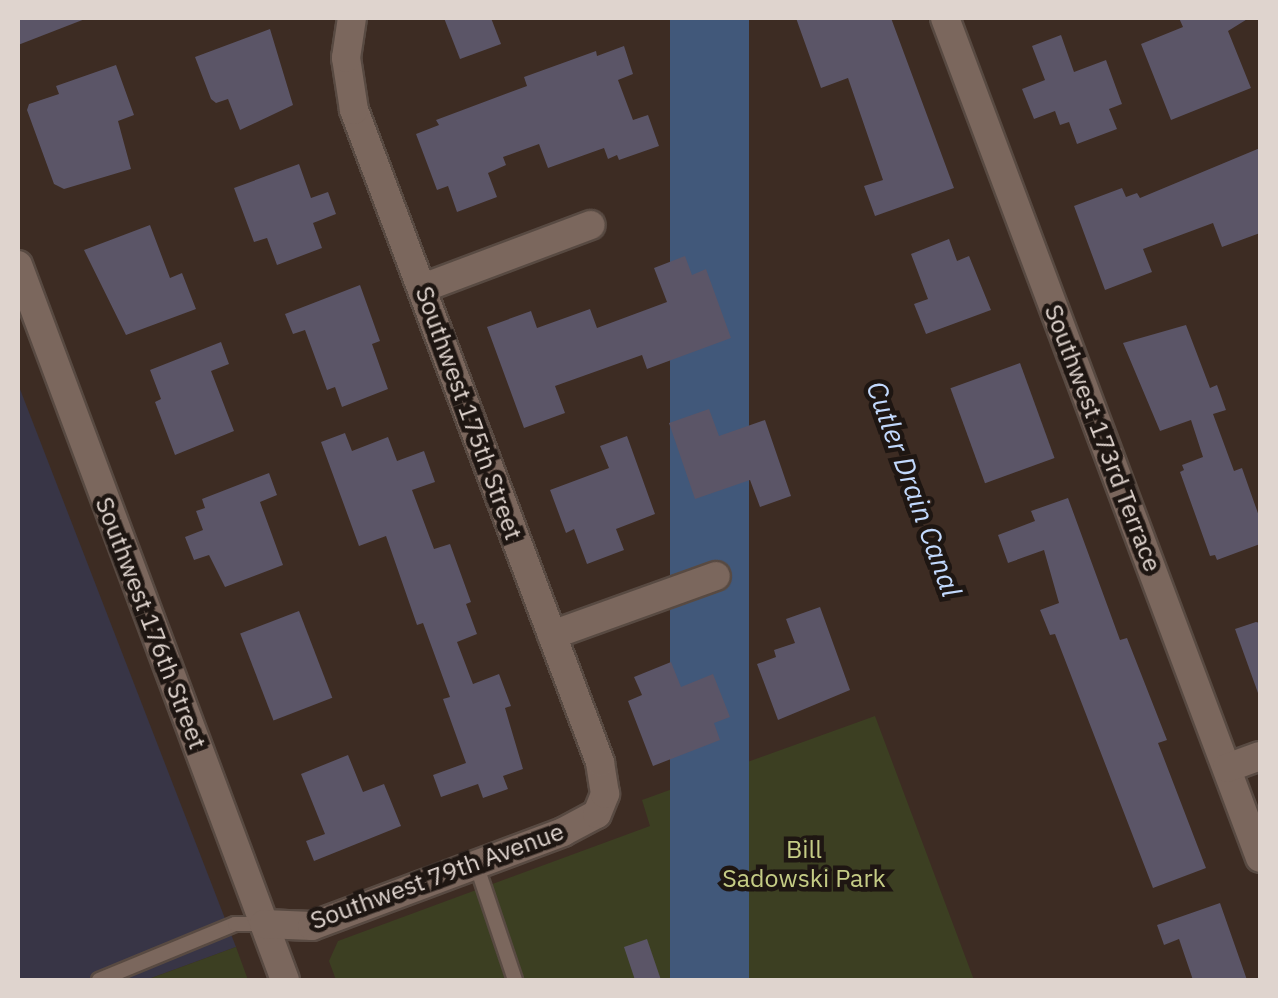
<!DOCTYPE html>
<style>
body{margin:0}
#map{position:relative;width:1278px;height:998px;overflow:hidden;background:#3d2c23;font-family:"IBM Plex Sans",sans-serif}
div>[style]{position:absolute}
.education>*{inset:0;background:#383546}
.green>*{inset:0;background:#3c3f22}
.water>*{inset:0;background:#41587a;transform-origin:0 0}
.building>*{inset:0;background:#5b5567;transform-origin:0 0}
.roads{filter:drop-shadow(2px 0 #584a42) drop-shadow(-2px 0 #584a42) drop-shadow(0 2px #584a42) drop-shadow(0 -2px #584a42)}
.lane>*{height:14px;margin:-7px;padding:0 7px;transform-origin:7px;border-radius:7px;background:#7b675d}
.street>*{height:28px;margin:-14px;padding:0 14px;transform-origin:14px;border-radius:14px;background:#7b675d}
span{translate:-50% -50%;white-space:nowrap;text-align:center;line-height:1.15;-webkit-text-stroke:9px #1e1612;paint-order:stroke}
.street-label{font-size:25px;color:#dfd4ce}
.park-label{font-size:25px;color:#c5cc85}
.water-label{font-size:28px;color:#c2d9fd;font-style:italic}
.frame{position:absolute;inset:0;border:20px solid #dfd4ce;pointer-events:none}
</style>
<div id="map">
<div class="education">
<div style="clip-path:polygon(18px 384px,236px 947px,146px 980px,18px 980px)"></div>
</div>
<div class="green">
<div style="clip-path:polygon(875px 716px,974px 980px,336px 980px,329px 961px,338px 941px,650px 826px,642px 800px)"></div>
<div style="clip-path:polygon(236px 947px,248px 980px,146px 980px)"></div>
</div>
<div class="water">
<div style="left:670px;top:18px;width:79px;height:1028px"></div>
</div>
<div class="building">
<div style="clip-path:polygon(18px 18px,85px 18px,85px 19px,18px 45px)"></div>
<div style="clip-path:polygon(444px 18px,491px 18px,501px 44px,460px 59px)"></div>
<div style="clip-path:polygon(796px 18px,891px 18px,954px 188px,875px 216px,864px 186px,883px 180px,848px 78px,821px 88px)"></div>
<div style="clip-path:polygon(1179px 18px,1249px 18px,1228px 31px,1251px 88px,1171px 120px,1141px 44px,1183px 27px)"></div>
<div style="clip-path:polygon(270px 29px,293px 105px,240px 130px,228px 99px,216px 103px,211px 99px,195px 57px)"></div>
<div style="clip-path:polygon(1061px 35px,1074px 72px,1106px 60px,1122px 104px,1109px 109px,1117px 129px,1077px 144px,1069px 122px,1060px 125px,1055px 111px,1034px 119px,1022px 89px,1045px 80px,1032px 46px)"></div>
<div style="clip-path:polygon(624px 46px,633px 74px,618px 80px,633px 120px,648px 115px,659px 146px,619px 160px,617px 155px,608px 159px,604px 148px,548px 168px,539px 144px,503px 157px,506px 165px,488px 173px,497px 197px,457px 212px,448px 186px,437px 190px,416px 134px,439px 125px,436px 120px,527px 86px,524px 77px,596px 51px,597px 56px)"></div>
<div style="clip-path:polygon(116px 65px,134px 115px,118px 121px,131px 169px,64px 189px,54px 184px,27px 110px,29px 104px,59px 94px,56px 86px)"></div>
<div style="clip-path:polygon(1260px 148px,1260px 233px,1222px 247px,1213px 223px,1143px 249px,1152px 272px,1105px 290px,1074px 206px,1122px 188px,1126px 197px,1137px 193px,1140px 198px)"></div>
<div style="clip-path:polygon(299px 164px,311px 198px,328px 192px,336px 214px,313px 223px,322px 248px,277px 265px,267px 238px,254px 242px,234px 188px)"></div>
<div style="clip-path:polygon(150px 225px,170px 278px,182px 273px,196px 309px,126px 335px,84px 250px)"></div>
<div style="clip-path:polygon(949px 239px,957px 261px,969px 256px,991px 310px,926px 334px,914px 304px,928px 299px,911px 254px)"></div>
<div style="clip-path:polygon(685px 256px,692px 275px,706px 269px,731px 338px,647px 369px,642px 355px,555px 386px,565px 413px,524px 428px,487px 327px,531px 311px,537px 328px,590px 309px,597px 328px,667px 302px,654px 268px)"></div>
<div style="clip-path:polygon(360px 285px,380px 341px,372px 344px,388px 389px,342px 407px,335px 387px,327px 390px,305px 330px,293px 334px,285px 314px)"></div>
<div style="clip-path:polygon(1186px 325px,1210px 388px,1217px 385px,1226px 410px,1213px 414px,1234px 471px,1242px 468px,1260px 519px,1260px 544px,1217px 560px,1215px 555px,1210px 556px,1180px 472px,1184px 470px,1182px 465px,1203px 457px,1191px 420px,1160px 431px,1123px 343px)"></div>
<div style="clip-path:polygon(221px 342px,229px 364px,211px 371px,234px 431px,175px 455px,155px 402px,161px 399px,150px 370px)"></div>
<div style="left:1020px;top:363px;width:101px;height:74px;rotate:70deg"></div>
<div style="clip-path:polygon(709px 409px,719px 436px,765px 420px,791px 496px,760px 507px,750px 480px,695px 499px,669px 423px)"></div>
<div style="clip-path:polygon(345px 433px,352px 451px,388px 437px,397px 461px,424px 451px,435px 482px,412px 490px,434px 549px,450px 544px,471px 602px,466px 604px,477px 634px,457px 642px,473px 684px,499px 674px,511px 706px,505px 708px,523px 769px,503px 776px,508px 789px,483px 798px,478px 784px,441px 797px,433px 775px,466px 763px,443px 699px,450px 697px,423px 623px,417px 625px,386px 536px,359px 546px,321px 442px)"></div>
<div style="clip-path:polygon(627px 436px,655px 514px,616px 529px,624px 550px,587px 564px,574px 529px,566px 533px,550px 490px,609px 468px,600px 446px)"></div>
<div style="clip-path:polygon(269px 473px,277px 495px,260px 502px,283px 565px,225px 587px,209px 555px,194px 560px,185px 537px,203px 530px,196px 511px,205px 508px,202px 499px)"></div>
<div style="clip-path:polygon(1068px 498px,1120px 640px,1127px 638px,1167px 740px,1158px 743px,1206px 868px,1153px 888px,1055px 634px,1050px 635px,1040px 610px,1059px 603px,1044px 550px,1008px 563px,998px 535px,1035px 521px,1031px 511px)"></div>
<div style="clip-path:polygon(820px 607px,850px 690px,778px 720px,757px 664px,776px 657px,774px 650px,795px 643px,786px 619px)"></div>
<div style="left:299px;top:611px;width:93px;height:63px;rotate:69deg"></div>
<div style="clip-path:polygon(1256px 622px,1260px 623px,1258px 693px,1235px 629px)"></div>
<div style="clip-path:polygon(671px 662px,681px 687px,713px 674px,730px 717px,714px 723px,720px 740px,653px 766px,628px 701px,642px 695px,634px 677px)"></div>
<div style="clip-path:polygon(348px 755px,363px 792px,384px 784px,401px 826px,314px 861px,306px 841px,325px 834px,301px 774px)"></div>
<div style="clip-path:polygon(1220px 903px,1247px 980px,1193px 980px,1179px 939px,1164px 945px,1157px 925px)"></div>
<div style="clip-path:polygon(647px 939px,661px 980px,635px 980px,624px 947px)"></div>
</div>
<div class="roads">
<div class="lane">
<div style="left:476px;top:864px;width:122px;rotate:71.4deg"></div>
<div style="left:99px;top:980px;width:147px;rotate:-22.4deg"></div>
<div style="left:235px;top:924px;width:29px"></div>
</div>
<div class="street">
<div style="left:945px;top:18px;width:897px;rotate:69.44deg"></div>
<div style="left:18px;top:265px;width:763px;rotate:69.52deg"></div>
<div style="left:423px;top:288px;width:179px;rotate:-20.6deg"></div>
<div style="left:552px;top:635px;width:174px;rotate:-19.8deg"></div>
<div style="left:1227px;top:768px;width:35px;rotate:-20deg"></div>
<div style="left:264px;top:924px;width:48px;rotate:2.4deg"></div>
<div style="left:312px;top:926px;width:268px;rotate:-20.5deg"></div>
<div style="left:563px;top:832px;width:38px;rotate:-28deg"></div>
<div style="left:597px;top:814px;width:22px;rotate:-68deg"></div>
<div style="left:605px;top:794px;width:32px;rotate:-99deg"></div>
<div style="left:600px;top:762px;width:697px;rotate:-110.67deg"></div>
<div style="left:354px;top:110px;width:53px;rotate:-98.7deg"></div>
<div style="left:346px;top:58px;width:40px;rotate:-81.5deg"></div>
</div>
</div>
<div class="street-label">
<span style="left:469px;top:413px;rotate:70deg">Southwest 175th Street</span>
<span style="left:1103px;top:438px;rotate:69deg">Southwest 173rd Terrace</span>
<span style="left:151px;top:623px;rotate:69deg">Southwest 176th Street</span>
<span style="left:437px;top:876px;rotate:-20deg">Southwest 79th Avenue</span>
</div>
<div class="park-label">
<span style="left:804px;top:864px">Bill<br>Sadowski Park</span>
</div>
<div class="water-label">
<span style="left:914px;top:489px;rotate:70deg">Cutler Drain Canal</span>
</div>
<div class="frame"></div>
</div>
